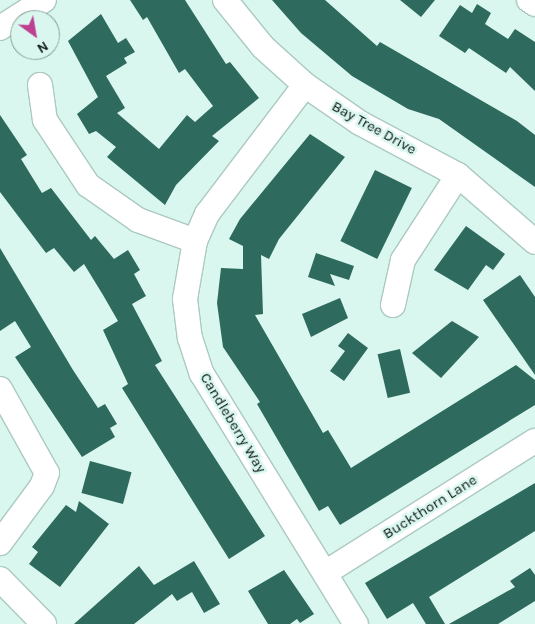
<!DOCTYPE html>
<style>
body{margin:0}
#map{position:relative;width:535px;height:624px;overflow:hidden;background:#d9f7ef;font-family:Karla,sans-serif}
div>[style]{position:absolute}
.building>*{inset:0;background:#2e6a5d;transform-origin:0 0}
.roads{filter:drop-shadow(1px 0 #acc9c1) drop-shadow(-1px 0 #acc9c1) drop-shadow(0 1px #acc9c1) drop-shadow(0 -1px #acc9c1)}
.minor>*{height:24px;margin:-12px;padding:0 12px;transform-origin:12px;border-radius:12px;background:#fff}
span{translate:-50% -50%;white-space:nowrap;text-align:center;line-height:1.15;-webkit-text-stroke:5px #d9f7ef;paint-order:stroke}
.street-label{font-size:15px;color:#0c1714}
.north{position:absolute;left:10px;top:10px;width:50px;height:50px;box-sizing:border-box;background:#d9f7ef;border:1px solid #879d97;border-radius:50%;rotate:148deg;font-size:14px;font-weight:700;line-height:20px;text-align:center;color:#0c1714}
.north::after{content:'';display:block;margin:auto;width:18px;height:22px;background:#be4190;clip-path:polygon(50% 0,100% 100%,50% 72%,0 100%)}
</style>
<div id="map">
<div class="building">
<div style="clip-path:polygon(130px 0,185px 0,226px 64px,230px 62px,259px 98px,212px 136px,219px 141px,176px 185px,165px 205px,107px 157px,116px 147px,96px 131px,89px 134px,77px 114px,98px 97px,68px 41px,101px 14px,118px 43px,126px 38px,135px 52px,124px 58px,127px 63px,106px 76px,125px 108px,117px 113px,159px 149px,187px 115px,195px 122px,213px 106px,185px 69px,179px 73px,147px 17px,143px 20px)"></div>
<div style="clip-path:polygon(272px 0,325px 0,377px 46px,380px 42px,517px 121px,535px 135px,535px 187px,439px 119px,408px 109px,352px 76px,301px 33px)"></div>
<div style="clip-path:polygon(400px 0,435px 0,421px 17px)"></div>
<div style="clip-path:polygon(477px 4px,491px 13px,485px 24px,508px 39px,515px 29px,535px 42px,535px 91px,510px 67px,506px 73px,469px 48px,465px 53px,439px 36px,460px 5px,472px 13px)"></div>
<div style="clip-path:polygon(0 115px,27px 155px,21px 159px,42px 193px,51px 188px,91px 240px,95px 236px,114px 259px,128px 250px,140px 270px,134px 274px,146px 296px,132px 304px,162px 361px,155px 365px,265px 536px,229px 559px,122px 388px,128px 384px,103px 330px,118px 321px,103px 295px,84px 264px,74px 272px,54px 248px,46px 253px,0 192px)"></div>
<div style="clip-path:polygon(310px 134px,345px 157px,279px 239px,269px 259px,261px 255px,263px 314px,255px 315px,323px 433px,328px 430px,351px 468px,516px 365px,535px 380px,535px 405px,340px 525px,328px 506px,319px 511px,257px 404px,260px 402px,223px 347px,217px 303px,221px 268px,243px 269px,243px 246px,229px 239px,240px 219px)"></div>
<div style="left:375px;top:170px;width:41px;height:79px;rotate:26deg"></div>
<div style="clip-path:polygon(466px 226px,505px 254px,493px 270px,486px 265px,468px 290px,434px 270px)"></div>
<div style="clip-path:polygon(0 248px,73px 370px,98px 408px,105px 404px,117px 424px,110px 428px,115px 437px,82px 457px,15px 357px,31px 347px,15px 321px,0 331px)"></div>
<div style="clip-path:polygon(316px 253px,354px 266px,349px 280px,330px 274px,335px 286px,308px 277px)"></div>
<div style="clip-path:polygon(520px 275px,535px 297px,535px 375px,483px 300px)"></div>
<div style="clip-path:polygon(340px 298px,348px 318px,311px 337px,302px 314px)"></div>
<div style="clip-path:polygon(452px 321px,479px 337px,441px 378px,412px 353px)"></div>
<div style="clip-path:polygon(348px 333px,368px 348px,344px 381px,330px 371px,345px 351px,338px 346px)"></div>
<div style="left:400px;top:349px;width:45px;height:23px;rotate:77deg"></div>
<div style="left:90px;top:461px;width:43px;height:33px;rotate:15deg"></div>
<div style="clip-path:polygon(535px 483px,535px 531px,429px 597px,445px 624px,426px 624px,413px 603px,387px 619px,365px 583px)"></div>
<div style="clip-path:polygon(79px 501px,109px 524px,60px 587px,29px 564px,38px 552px,32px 547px,66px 505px,76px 512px)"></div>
<div style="clip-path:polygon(194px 561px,220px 604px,204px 613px,192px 592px,177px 601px,172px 594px,134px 624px,74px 624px,139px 566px,154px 585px)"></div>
<div style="clip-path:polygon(530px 568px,535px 575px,535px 601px,498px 624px,449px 624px,515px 587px,510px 581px)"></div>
<div style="clip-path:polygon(284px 570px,314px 614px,300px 623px,297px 619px,290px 624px,268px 624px,248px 591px)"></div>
</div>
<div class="roads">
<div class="minor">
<div style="left:225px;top:0;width:60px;rotate:51deg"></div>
<div style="left:263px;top:47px;width:57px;rotate:42.1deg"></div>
<div style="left:305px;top:85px;width:67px;rotate:34.6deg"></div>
<div style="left:360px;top:123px;width:111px;rotate:28deg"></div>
<div style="left:458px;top:175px;width:102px;rotate:41deg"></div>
<div style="left:529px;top:0;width:7px;rotate:34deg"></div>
<div style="left:0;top:28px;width:52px;rotate:-32.5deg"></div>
<div style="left:40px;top:85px;width:35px;rotate:82deg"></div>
<div style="left:45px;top:120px;width:78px;rotate:56.5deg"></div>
<div style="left:88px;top:185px;width:61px;rotate:35deg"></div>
<div style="left:138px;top:220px;width:61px;rotate:20.2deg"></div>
<div style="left:305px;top:85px;width:162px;rotate:127.2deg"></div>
<div style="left:207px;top:214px;width:30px;rotate:114deg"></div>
<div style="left:195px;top:241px;width:59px;rotate:99.8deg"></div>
<div style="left:185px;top:299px;width:39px;rotate:83deg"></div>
<div style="left:190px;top:338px;width:38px;rotate:72deg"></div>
<div style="left:202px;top:374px;width:294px;rotate:58.4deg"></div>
<div style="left:393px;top:305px;width:46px;rotate:-77.5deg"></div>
<div style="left:403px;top:260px;width:101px;rotate:-57.1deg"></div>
<div style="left:0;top:389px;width:96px;rotate:60.8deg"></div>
<div style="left:47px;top:473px;width:14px;rotate:111deg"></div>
<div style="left:42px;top:486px;width:71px;rotate:126.4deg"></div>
<div style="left:325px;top:573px;width:248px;rotate:-32.2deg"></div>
<div style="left:0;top:579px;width:63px;rotate:45.6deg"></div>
</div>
</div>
<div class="street-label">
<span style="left:374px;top:128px;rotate:29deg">Bay Tree Drive</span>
<span style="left:233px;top:423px;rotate:59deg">Candleberry Way</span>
<span style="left:430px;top:507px;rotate:-32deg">Buckthorn Lane</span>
</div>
<div class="north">N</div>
</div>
